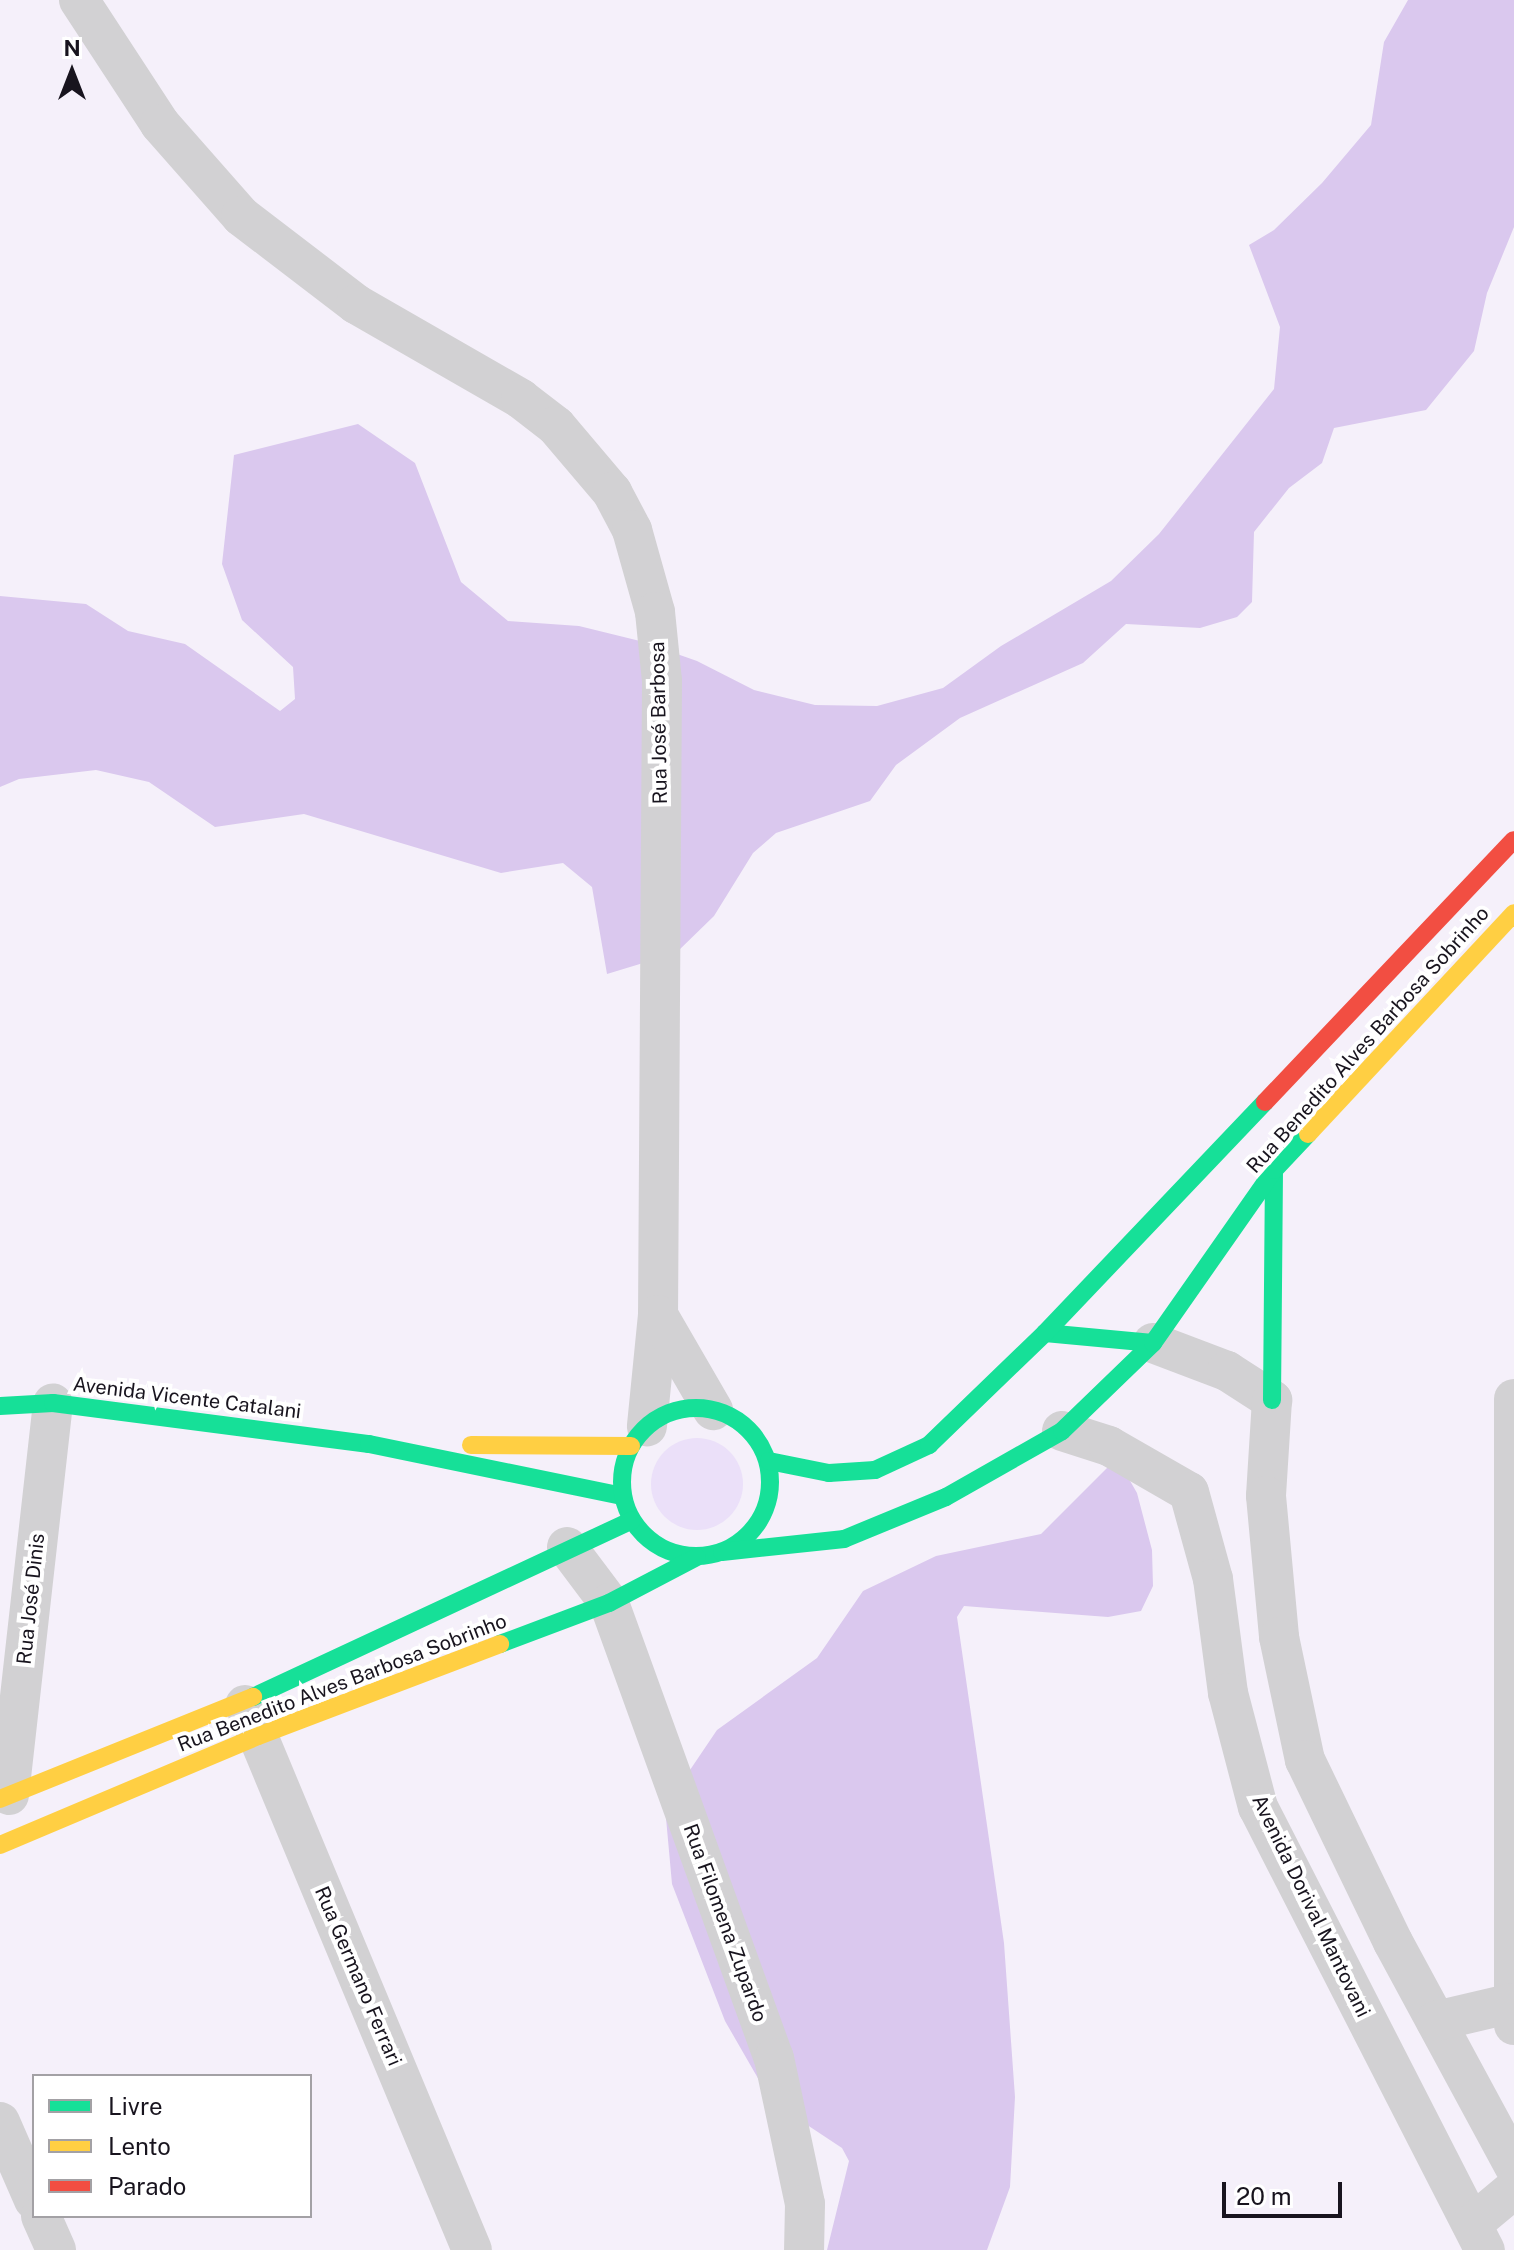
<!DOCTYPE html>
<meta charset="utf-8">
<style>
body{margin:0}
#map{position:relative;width:1514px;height:2250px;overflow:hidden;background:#f5f0fa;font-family:"Public Sans",sans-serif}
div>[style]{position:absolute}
.green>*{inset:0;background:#ebe0f9}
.round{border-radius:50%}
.forest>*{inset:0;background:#dac8ee}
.street>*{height:40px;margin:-20px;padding:0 20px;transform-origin:20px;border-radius:20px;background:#d2d1d3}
.fast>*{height:18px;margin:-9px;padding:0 9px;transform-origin:9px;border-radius:9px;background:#16e098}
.fast>.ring{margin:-9px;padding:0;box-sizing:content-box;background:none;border:18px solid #16e098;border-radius:50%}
.slow>*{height:18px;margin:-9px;padding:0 9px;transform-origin:9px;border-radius:9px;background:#ffcf43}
.jam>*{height:18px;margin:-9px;padding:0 9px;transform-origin:9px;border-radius:9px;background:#f24e42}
span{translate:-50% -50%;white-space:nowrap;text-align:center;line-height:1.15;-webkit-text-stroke:8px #fff;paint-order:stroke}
.street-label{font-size:20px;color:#18141e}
.legend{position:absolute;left:32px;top:2074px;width:280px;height:144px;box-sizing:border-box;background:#fff;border:2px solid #a3a1a5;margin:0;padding:10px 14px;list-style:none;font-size:24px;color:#18141e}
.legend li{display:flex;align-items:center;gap:16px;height:40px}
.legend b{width:40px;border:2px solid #a3a1a5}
.north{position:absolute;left:32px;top:32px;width:80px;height:80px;-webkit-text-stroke:6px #fff;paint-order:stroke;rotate:0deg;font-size:22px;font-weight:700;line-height:32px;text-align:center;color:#18141e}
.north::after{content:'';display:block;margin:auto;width:28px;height:36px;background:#18141e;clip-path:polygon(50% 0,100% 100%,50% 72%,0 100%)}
.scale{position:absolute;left:1222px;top:2182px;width:120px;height:36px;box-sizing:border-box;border:4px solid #18141e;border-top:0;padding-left:10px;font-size:24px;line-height:28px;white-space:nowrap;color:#18141e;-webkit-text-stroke:6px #fff;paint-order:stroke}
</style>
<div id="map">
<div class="green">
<div class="round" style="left:651px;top:1438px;width:92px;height:92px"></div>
</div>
<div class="forest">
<div style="clip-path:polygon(1408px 0,1514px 0,1514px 227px,1487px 293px,1474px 351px,1426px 410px,1334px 428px,1322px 463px,1289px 488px,1254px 532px,1252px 602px,1237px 617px,1200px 628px,1126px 624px,1083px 663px,960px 718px,896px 765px,870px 801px,776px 833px,753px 853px,714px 916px,676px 953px,607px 974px,592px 887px,563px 863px,501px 873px,304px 814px,215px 827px,149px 782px,96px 770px,19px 779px,0 787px,0 596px,86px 604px,128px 631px,185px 644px,280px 711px,295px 699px,293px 667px,242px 620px,222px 564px,234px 455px,358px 424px,415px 463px,461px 582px,508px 621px,579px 626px,640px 641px,697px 661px,754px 690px,815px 705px,877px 706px,943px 688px,1001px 646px,1111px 581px,1159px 534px,1274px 389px,1280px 327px,1249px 245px,1274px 230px,1322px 183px,1371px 125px,1384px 42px)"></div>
<div style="clip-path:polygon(1117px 1458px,1137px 1493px,1152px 1550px,1153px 1586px,1141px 1611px,1108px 1617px,964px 1606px,957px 1617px,1004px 1943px,1015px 2097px,1010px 2187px,987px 2250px,827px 2250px,849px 2161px,842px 2148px,771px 2101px,725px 2021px,672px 1884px,665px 1807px,717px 1730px,817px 1658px,863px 1591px,936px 1556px,1041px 1534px)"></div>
</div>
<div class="street">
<div style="left:79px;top:0;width:148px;rotate:56.8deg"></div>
<div style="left:160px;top:124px;width:123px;rotate:48.6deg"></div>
<div style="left:241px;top:216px;width:145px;rotate:37.4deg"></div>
<div style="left:356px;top:304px;width:190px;rotate:29.9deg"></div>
<div style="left:521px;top:399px;width:44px;rotate:37.6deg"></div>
<div style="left:556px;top:426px;width:87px;rotate:49.7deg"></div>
<div style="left:612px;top:492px;width:43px;rotate:62.2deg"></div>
<div style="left:632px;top:530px;width:85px;rotate:74.3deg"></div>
<div style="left:655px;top:612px;width:69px;rotate:84.2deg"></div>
<div style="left:662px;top:681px;width:634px;rotate:90.36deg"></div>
<div style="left:658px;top:1315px;width:112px;rotate:95.7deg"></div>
<div style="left:658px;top:1315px;width:110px;rotate:59.9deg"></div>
<div style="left:1153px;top:1343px;width:79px;rotate:20.7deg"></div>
<div style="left:1227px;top:1371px;width:54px;rotate:32.8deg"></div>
<div style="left:1272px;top:1400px;width:96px;rotate:93.6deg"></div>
<div style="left:1266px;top:1496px;width:142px;rotate:84.7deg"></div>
<div style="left:1279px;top:1637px;width:126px;rotate:78.1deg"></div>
<div style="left:1305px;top:1760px;width:202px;rotate:64.2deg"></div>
<div style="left:1393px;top:1942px;width:255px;rotate:61.6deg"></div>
<div style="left:1514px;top:1399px;width:626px;rotate:90deg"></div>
<div style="left:1062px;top:1431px;width:49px;rotate:17.7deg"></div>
<div style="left:1109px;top:1446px;width:92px;rotate:29.9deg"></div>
<div style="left:1189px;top:1492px;width:90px;rotate:74.6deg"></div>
<div style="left:1213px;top:1579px;width:115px;rotate:82.5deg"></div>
<div style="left:1228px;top:1693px;width:118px;rotate:75.3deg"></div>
<div style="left:1258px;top:1807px;width:498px;rotate:62.9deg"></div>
<div style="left:567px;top:1547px;width:70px;rotate:53.1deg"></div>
<div style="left:609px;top:1603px;width:484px;rotate:70.1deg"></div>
<div style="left:774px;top:2058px;width:149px;rotate:78deg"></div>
<div style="left:805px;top:2204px;width:46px;rotate:91.2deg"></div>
<div style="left:245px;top:1705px;width:590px;rotate:67.39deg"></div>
<div style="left:9px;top:1795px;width:394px;rotate:-83.6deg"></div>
<div style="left:1436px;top:2021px;width:79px;rotate:-13.2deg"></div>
<div style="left:0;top:2122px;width:85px;rotate:66.4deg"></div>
<div style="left:41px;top:2216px;width:37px;rotate:66deg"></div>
<div style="left:1472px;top:2224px;width:55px;rotate:-39.8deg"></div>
</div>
<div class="fast">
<div style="left:1045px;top:1333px;width:108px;rotate:5.3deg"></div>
<div style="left:1272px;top:1400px;width:230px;rotate:-89.5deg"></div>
<div style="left:0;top:1406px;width:53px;rotate:-3.2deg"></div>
<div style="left:53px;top:1403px;width:319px;rotate:7.4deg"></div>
<div style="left:369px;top:1444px;width:258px;rotate:11.6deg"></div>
<div class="ring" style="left:622px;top:1408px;width:130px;height:130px"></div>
<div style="left:769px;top:1461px;width:61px;rotate:11.3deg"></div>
<div style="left:829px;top:1473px;width:46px;rotate:-3.7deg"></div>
<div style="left:875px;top:1470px;width:60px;rotate:-24.8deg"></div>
<div style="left:929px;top:1445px;width:161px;rotate:-44deg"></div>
<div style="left:1045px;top:1333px;width:319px;rotate:-46.4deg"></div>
<div style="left:722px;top:1552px;width:123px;rotate:-6.1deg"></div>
<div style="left:844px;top:1539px;width:110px;rotate:-22.4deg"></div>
<div style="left:946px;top:1497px;width:133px;rotate:-29.6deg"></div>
<div style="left:1062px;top:1431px;width:127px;rotate:-44deg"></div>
<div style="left:1153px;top:1343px;width:211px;rotate:-55deg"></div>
<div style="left:1274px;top:1170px;width:50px;rotate:-46.6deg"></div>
<div style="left:500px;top:1644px;width:116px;rotate:-20.6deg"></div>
<div style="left:609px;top:1603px;width:99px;rotate:-27.6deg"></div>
<div style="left:253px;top:1697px;width:418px;rotate:-25deg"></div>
</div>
<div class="slow">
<div style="left:1308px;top:1134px;width:302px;rotate:-47deg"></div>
<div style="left:471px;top:1445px;width:160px;rotate:0.4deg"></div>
<div style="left:0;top:1799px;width:273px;rotate:-22deg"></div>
<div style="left:0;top:1845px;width:280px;rotate:-22.9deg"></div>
<div style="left:258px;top:1736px;width:259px;rotate:-20.8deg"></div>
</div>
<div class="jam">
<div style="left:1265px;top:1102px;width:361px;rotate:-46.5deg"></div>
</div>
<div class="street-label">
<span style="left:659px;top:723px;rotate:-91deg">Rua José Barbosa</span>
<span style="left:1368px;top:1040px;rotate:-48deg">Rua Benedito Alves Barbosa Sobrinho</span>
<span style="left:187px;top:1398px;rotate:7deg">Avenida Vicente Catalani</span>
<span style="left:31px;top:1599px;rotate:-84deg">Rua José Dinis</span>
<span style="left:342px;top:1683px;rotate:-21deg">Rua Benedito Alves Barbosa Sobrinho</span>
<span style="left:1311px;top:1906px;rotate:64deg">Avenida Dorival Mantovani</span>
<span style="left:725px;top:1923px;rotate:70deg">Rua Filomena Zupardo</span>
<span style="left:358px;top:1976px;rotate:67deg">Rua Germano Ferrari</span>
</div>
<ul class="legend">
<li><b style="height:10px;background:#16e098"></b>Livre</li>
<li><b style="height:10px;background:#ffcf43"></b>Lento</li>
<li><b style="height:10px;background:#f24e42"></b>Parado</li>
</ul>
<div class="north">N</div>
<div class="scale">20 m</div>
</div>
